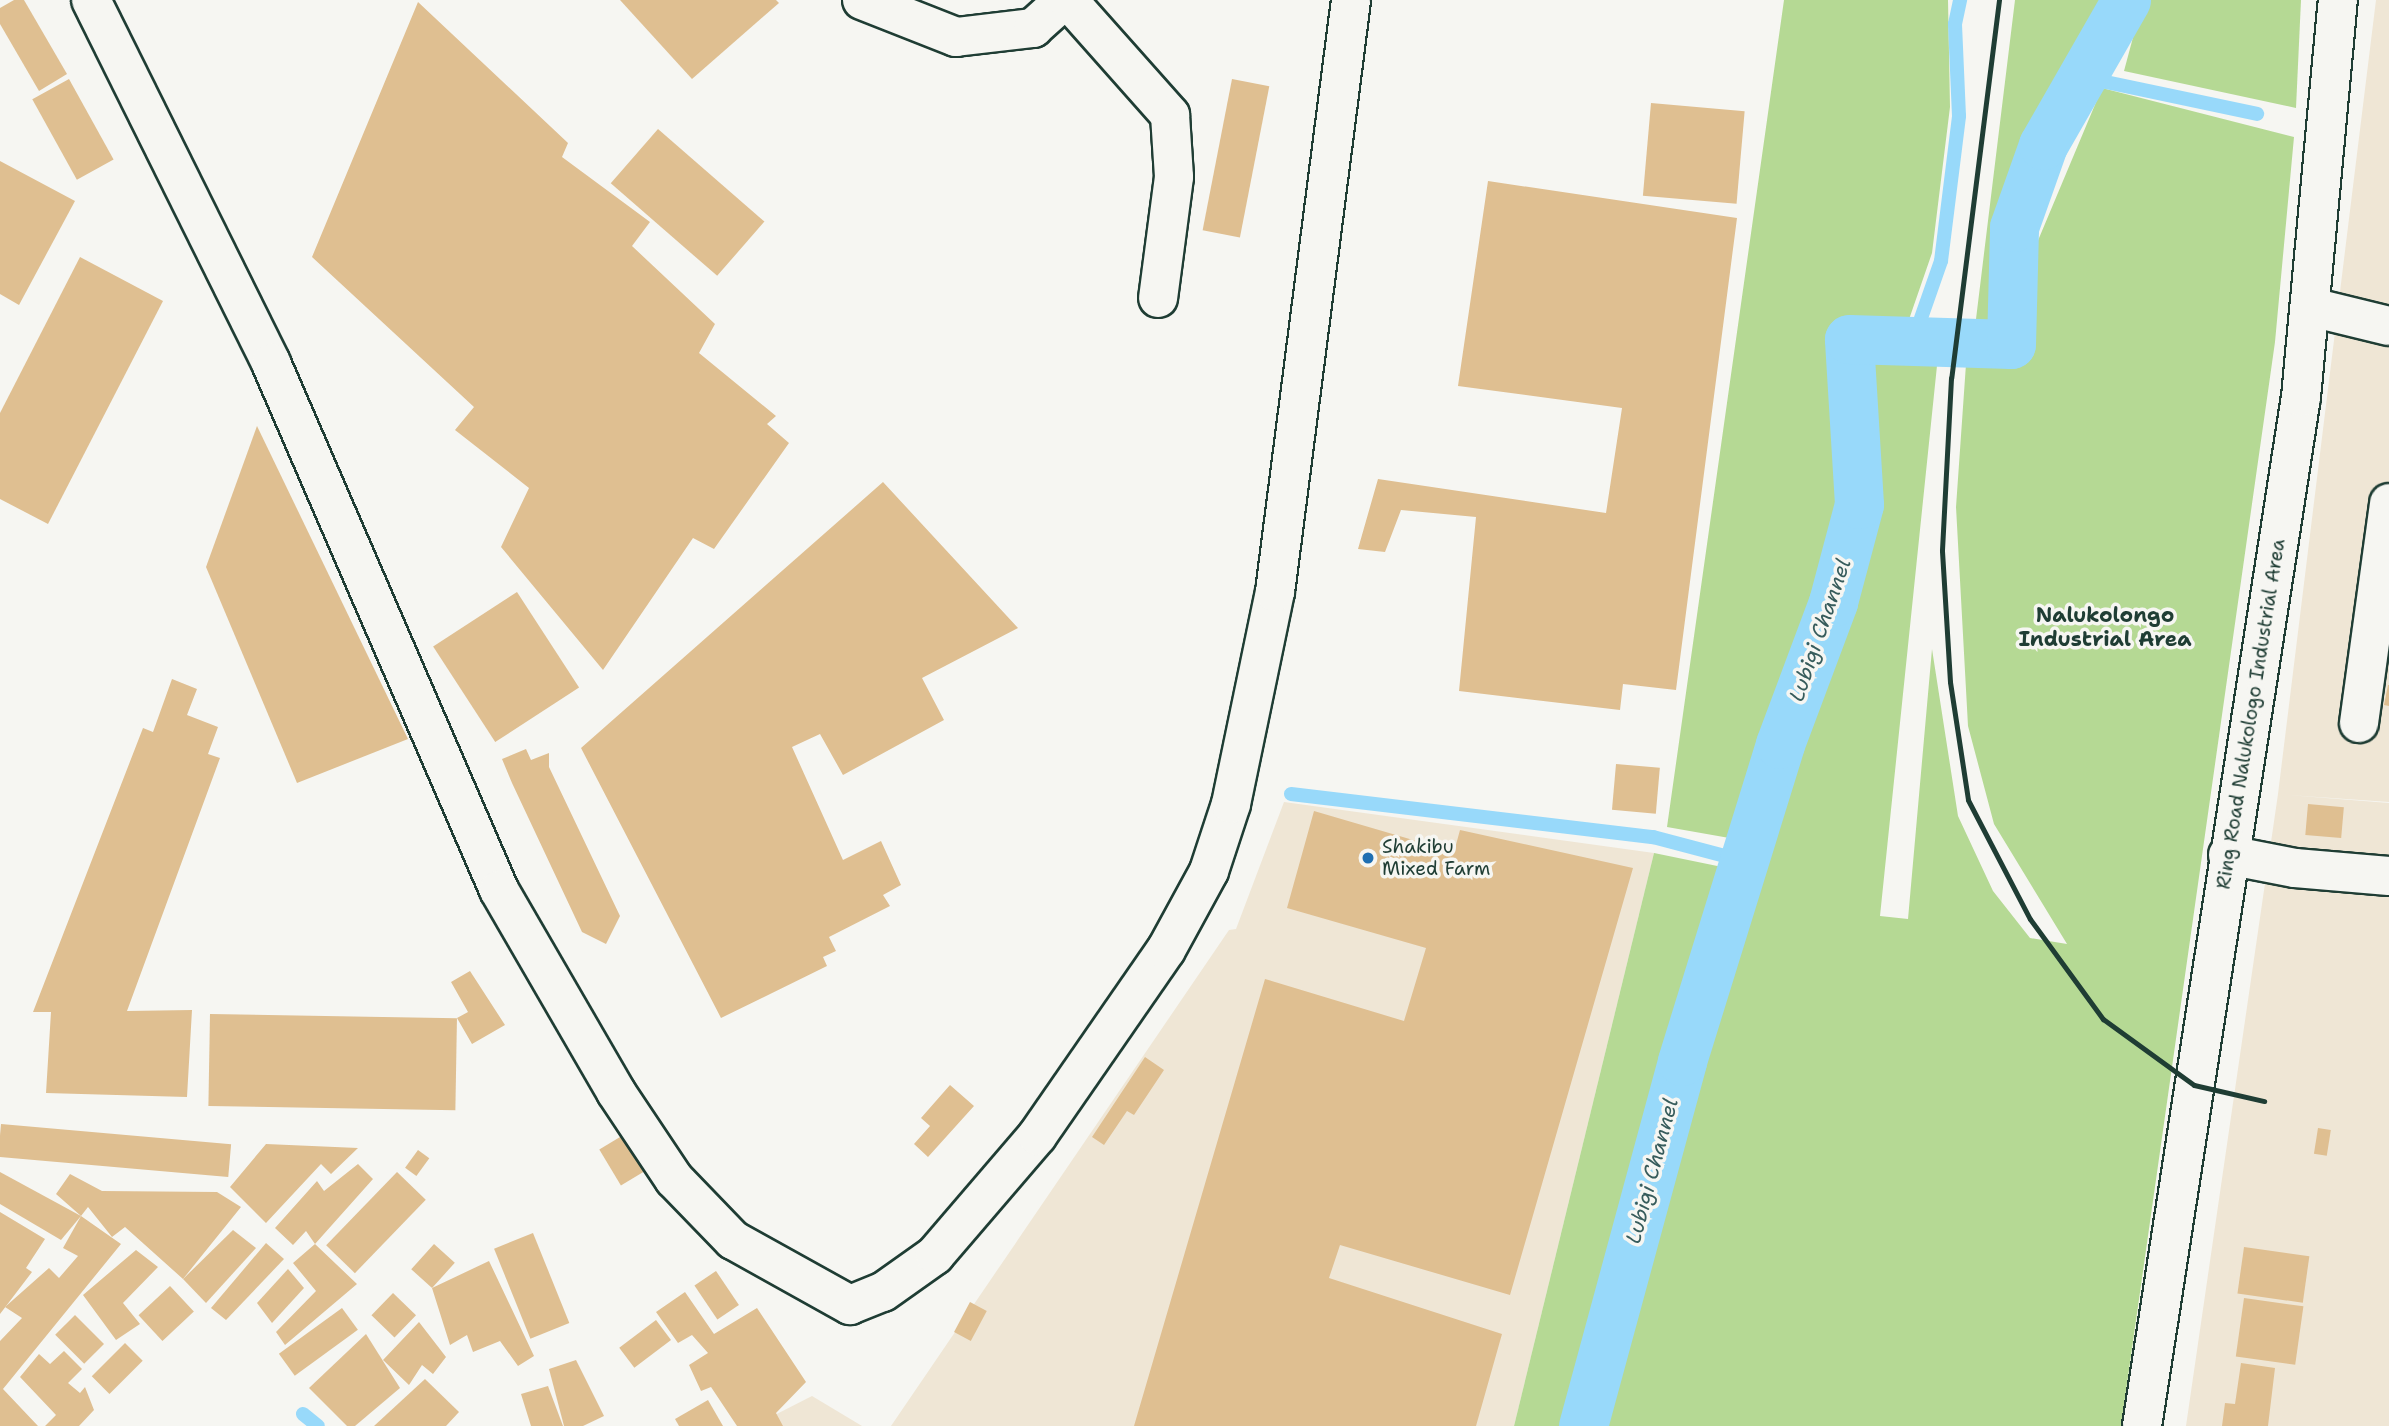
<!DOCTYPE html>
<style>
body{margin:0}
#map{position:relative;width:2389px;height:1426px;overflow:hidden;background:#f6f6f2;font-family:"Shantell Sans",sans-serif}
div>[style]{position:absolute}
.built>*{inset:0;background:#efe6d5}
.green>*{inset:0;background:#b5d994}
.stream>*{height:14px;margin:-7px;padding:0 7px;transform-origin:7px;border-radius:7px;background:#98d9fa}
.canal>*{height:49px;margin:-24.5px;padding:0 24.5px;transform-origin:24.5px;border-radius:24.5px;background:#98d9fa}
.building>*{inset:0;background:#dfbf91;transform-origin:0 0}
.roads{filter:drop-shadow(2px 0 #1f3d34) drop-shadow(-2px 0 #1f3d34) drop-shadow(0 2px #1f3d34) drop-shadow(0 -2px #1f3d34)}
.minor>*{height:38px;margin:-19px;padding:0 19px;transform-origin:19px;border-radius:19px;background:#f6f6f2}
.rail>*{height:5px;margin:-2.5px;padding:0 2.5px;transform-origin:2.5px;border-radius:2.5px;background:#1f3d34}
.dots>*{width:19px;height:19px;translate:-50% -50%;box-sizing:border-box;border:4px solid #f6f6f2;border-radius:50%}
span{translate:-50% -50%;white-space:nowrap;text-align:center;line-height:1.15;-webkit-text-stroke:7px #f6f6f2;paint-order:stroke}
.street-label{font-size:19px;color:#1f3d34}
.poi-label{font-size:19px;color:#1f3d34}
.left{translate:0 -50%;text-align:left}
.neighbourhood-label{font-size:21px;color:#1f3d34;font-weight:700}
.water-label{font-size:21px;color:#375c5c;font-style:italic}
</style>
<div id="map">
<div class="built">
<div style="clip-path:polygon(2376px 0,2389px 0,2389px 802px,2288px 795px,2389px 803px,2389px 1426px,2186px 1426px,2278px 794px)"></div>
<div style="clip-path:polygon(1284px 802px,1654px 853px,1514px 1426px,891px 1426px,1229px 930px,1236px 929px)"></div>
<div style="clip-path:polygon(812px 1396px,862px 1426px,753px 1426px)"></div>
</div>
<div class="green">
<div style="clip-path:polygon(1784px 0,1948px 0,1950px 107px,1932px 253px,1905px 331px,1838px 332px,1845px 506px,1822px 595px,1735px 839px,1667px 827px)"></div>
<div style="clip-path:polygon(2015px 0,2108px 0,2010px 200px,1997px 276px,1999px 323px,1976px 319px)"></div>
<div style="clip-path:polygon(2143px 0,2301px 0,2296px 108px,2124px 71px)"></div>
<div style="clip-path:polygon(2102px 88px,2294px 137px,2275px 342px,2121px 1426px,1597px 1426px,1743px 895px,1866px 518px,1860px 354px,1938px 356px,1880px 916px,1908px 919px,1932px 649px,1958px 816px,1993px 891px,2030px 938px,2067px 944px,1994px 824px,1968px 726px,1956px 507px,1966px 364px,2020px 364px,2034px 250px)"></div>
<div style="clip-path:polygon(1654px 853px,1727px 868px,1567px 1426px,1514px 1426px)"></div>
</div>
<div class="stream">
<div style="left:2082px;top:77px;width:179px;rotate:11.9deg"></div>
<div style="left:1913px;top:341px;width:85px;rotate:-70.7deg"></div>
<div style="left:1941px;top:261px;width:146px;rotate:-82.9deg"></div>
<div style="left:1959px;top:116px;width:92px;rotate:-92.5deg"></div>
<div style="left:1955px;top:24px;width:25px;rotate:-78deg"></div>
<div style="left:1291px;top:794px;width:365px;rotate:6.8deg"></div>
<div style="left:1653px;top:837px;width:94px;rotate:14.8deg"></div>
<div style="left:303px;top:1414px;width:19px;rotate:39deg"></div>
</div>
<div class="canal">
<div style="left:1583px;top:1426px;width:378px;rotate:-74.8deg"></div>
<div style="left:1682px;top:1061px;width:332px;rotate:-72.8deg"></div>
<div style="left:1780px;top:744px;width:152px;rotate:-69.5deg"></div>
<div style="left:1833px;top:602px;width:101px;rotate:-75.1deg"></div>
<div style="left:1859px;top:504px;width:165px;rotate:-93.5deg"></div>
<div style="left:1849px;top:339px;width:162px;rotate:1.8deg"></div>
<div style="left:2011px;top:344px;width:117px;rotate:-88.5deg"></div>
<div style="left:2014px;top:227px;width:87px;rotate:-70.5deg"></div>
<div style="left:2043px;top:145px;width:167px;rotate:-60.2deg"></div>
</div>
<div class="building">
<div style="clip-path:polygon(14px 0,24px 0,67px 74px,39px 91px,0 24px,0 8px)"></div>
<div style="clip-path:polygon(620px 0,776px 0,779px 3px,692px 79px)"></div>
<div style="clip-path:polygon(418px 2px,568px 143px,562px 157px,650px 222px,632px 246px,715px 324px,699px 353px,776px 416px,767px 424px,789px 443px,714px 549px,693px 538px,603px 670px,501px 547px,529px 488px,455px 430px,474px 407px,312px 257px)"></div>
<div style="left:69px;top:79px;width:92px;height:42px;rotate:61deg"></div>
<div style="left:1232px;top:79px;width:38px;height:154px;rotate:11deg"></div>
<div style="left:1651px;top:103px;width:94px;height:93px;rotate:5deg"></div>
<div style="left:658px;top:129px;width:141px;height:72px;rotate:41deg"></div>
<div style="clip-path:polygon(0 161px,75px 201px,19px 305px,0 294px)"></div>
<div style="clip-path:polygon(1488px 181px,1737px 218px,1676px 690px,1623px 684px,1620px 710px,1459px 691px,1476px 517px,1401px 510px,1385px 552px,1358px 549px,1378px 479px,1606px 513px,1622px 408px,1458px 386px)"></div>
<div style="clip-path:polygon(80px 257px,163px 301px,48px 524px,0 499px,0 413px)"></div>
<div style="clip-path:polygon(257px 426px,408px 739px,297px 783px,206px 567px)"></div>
<div style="clip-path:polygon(883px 482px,1018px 628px,922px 678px,944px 720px,843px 775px,820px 734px,792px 747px,843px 860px,881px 841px,901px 885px,883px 895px,890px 906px,829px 937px,836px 951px,823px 957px,827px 966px,721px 1018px,581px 748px)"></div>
<div style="left:517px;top:592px;width:114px;height:100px;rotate:57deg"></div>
<div style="clip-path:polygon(172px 679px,197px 689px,187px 715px,218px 727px,208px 754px,220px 758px,127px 1011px,192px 1010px,187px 1097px,46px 1093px,51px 1012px,33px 1012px,143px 728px,153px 732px)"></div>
<div style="clip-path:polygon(2388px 685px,2389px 685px,2389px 706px,2384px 705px)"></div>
<div style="clip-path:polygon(526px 749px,531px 760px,549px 753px,549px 767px,620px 916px,606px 944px,582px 932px,512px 783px,502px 759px)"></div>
<div style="left:1616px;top:764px;width:44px;height:46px;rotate:5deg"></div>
<div style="left:2308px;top:804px;width:36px;height:31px;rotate:5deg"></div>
<div style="clip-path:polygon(1314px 811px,1454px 852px,1460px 830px,1633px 868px,1510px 1295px,1340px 1245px,1329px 1278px,1502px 1334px,1476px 1426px,1134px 1426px,1265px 979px,1404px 1021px,1426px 948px,1287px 908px)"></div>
<div style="clip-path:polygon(470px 971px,505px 1025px,472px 1044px,457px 1018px,468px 1012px,451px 982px)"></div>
<div style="left:210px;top:1014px;width:247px;height:92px;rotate:1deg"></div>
<div style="clip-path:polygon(1145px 1057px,1164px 1070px,1134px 1115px,1127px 1111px,1104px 1145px,1092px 1137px)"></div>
<div style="clip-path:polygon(950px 1085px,974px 1106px,928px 1157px,914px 1144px,930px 1126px,921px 1118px)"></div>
<div style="left:1px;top:1124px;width:231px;height:33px;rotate:5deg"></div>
<div style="left:2318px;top:1128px;width:13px;height:26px;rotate:9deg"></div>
<div style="left:625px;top:1134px;width:42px;height:30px;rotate:59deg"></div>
<div style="clip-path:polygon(266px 1144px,358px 1148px,331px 1174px,321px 1164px,266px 1223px,230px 1187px)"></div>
<div style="left:418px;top:1150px;width:14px;height:22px;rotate:36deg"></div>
<div style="clip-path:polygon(358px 1164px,373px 1179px,315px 1244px,306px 1231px,293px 1245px,275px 1228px,317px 1181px,324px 1191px)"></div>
<div style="clip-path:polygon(0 1172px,81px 1216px,61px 1240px,0 1204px)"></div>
<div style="left:397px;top:1172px;width:40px;height:102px;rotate:44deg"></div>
<div style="clip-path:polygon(70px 1174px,102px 1191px,217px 1192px,241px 1207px,183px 1279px,125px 1227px,112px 1237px,88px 1207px,81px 1216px,56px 1194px)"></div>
<div style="clip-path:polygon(0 1212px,45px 1239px,26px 1268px,32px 1272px,0 1314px)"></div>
<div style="clip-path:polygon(81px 1216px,121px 1244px,3px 1389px,38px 1426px,0 1426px,0 1341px,22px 1318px,5px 1307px,49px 1268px,59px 1278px,78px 1256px,63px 1248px)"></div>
<div style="clip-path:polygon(233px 1230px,256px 1248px,206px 1303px,183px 1279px)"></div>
<div style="left:533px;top:1233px;width:97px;height:42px;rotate:68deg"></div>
<div style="clip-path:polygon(266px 1243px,284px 1259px,226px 1320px,211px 1308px)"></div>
<div style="clip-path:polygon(315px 1244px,357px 1284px,285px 1345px,276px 1332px,316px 1291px,293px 1263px)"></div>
<div style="left:434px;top:1244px;width:28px;height:34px;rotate:42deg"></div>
<div style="left:2244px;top:1247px;width:66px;height:47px;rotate:8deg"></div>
<div style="clip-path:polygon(136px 1250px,158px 1267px,123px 1303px,140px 1324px,116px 1340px,83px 1295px)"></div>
<div style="clip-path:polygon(489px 1261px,534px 1356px,518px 1366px,500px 1341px,473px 1352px,467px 1335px,450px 1345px,432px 1288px)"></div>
<div style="clip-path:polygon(288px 1269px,304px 1288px,272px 1323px,257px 1303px)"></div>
<div style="left:716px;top:1271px;width:41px;height:26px;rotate:56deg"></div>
<div style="left:170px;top:1286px;width:35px;height:43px;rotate:47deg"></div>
<div style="clip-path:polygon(685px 1292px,714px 1334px,757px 1308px,806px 1382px,776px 1413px,783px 1426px,737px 1426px,711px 1387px,701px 1391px,689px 1365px,708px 1353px,692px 1335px,678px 1343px,656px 1312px)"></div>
<div style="left:393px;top:1293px;width:32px;height:31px;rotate:44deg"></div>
<div style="left:2244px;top:1298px;width:60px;height:59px;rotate:8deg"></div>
<div style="left:970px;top:1302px;width:19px;height:34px;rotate:28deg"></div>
<div style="left:342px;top:1308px;width:27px;height:78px;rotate:54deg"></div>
<div style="left:75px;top:1315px;width:41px;height:28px;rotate:45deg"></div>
<div style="left:656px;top:1320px;width:25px;height:46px;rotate:53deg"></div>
<div style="clip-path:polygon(419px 1322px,446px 1357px,433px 1374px,422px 1365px,409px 1385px,383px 1360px)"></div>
<div style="clip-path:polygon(366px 1334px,400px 1388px,355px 1426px,347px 1426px,309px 1388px)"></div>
<div style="left:125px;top:1343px;width:25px;height:47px;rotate:45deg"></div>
<div style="clip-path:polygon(64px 1351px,82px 1369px,68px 1383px,80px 1393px,85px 1387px,94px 1410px,79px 1426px,45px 1426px,56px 1415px,20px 1377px,39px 1354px,50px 1364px)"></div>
<div style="clip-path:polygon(576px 1360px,604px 1416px,583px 1426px,564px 1426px,549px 1369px)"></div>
<div style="clip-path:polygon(2241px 1363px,2275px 1368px,2268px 1426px,2222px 1426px,2225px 1403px,2235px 1404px)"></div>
<div style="clip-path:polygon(425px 1379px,459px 1412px,446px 1426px,374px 1426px)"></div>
<div style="clip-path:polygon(548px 1386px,563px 1426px,531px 1426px,521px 1394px)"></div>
<div style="clip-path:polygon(708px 1400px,723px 1426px,679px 1426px,675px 1419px)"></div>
</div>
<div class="roads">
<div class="minor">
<div style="left:91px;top:0;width:405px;rotate:63.6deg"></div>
<div style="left:271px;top:363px;width:574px;rotate:66.6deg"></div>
<div style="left:499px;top:890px;width:233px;rotate:59.9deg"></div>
<div style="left:616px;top:1092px;width:105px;rotate:56.3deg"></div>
<div style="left:674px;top:1179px;width:85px;rotate:46deg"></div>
<div style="left:733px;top:1240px;width:134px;rotate:29.1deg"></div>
<div style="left:850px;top:1305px;width:35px;rotate:-22deg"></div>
<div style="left:883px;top:1292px;width:64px;rotate:-35.4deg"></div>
<div style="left:935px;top:1255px;width:157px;rotate:-49.4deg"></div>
<div style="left:1037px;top:1136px;width:226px;rotate:-55.3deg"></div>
<div style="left:1166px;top:950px;width:90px;rotate:-61.4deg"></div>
<div style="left:1209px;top:871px;width:71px;rotate:-71.8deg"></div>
<div style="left:1231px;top:804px;width:217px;rotate:-78.3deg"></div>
<div style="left:1275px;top:592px;width:597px;rotate:-82.68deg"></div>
<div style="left:862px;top:0;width:101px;rotate:21.5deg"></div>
<div style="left:956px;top:37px;width:78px;rotate:-6.7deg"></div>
<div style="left:1033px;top:28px;width:42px;rotate:-42.1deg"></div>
<div style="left:1068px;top:0;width:154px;rotate:48.4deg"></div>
<div style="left:1170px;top:115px;width:62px;rotate:86.3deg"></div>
<div style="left:1174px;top:177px;width:122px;rotate:97.5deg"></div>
<div style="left:2311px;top:307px;width:80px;rotate:13.7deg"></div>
<div style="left:2359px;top:723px;width:222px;rotate:-82.2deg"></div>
<div style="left:2228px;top:855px;width:68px;rotate:11deg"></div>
<div style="left:2295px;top:868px;width:94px;rotate:4.9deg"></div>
<div style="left:2142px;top:1426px;width:1041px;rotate:-81.22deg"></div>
<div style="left:2301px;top:397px;width:399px;rotate:-84.7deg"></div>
</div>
</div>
<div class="rail">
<div style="left:1999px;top:0;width:381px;rotate:97.2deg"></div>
<div style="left:1951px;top:378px;width:173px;rotate:93deg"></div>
<div style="left:1942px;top:551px;width:131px;rotate:86.5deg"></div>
<div style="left:1950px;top:682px;width:119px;rotate:81.3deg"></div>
<div style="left:1968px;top:800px;width:134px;rotate:62.5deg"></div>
<div style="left:2030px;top:919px;width:124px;rotate:53.9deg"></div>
<div style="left:2103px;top:1019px;width:112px;rotate:36deg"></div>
<div style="left:2194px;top:1085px;width:72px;rotate:12.9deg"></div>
</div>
<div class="dots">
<div style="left:1368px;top:858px;background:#1f6fb2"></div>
</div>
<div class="street-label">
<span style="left:2251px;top:714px;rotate:-81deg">Ring Road Nalukologo Industrial Area</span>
</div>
<div class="poi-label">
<span class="left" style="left:1382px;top:858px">Shakibu<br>Mixed Farm</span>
</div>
<div class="neighbourhood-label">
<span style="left:2105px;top:627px">Nalukolongo<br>Industrial Area</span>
</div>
<div class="water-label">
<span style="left:1820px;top:630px;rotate:-71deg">Lubigi Channel</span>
<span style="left:1652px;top:1171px;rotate:-75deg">Lubigi Channel</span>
</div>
</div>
